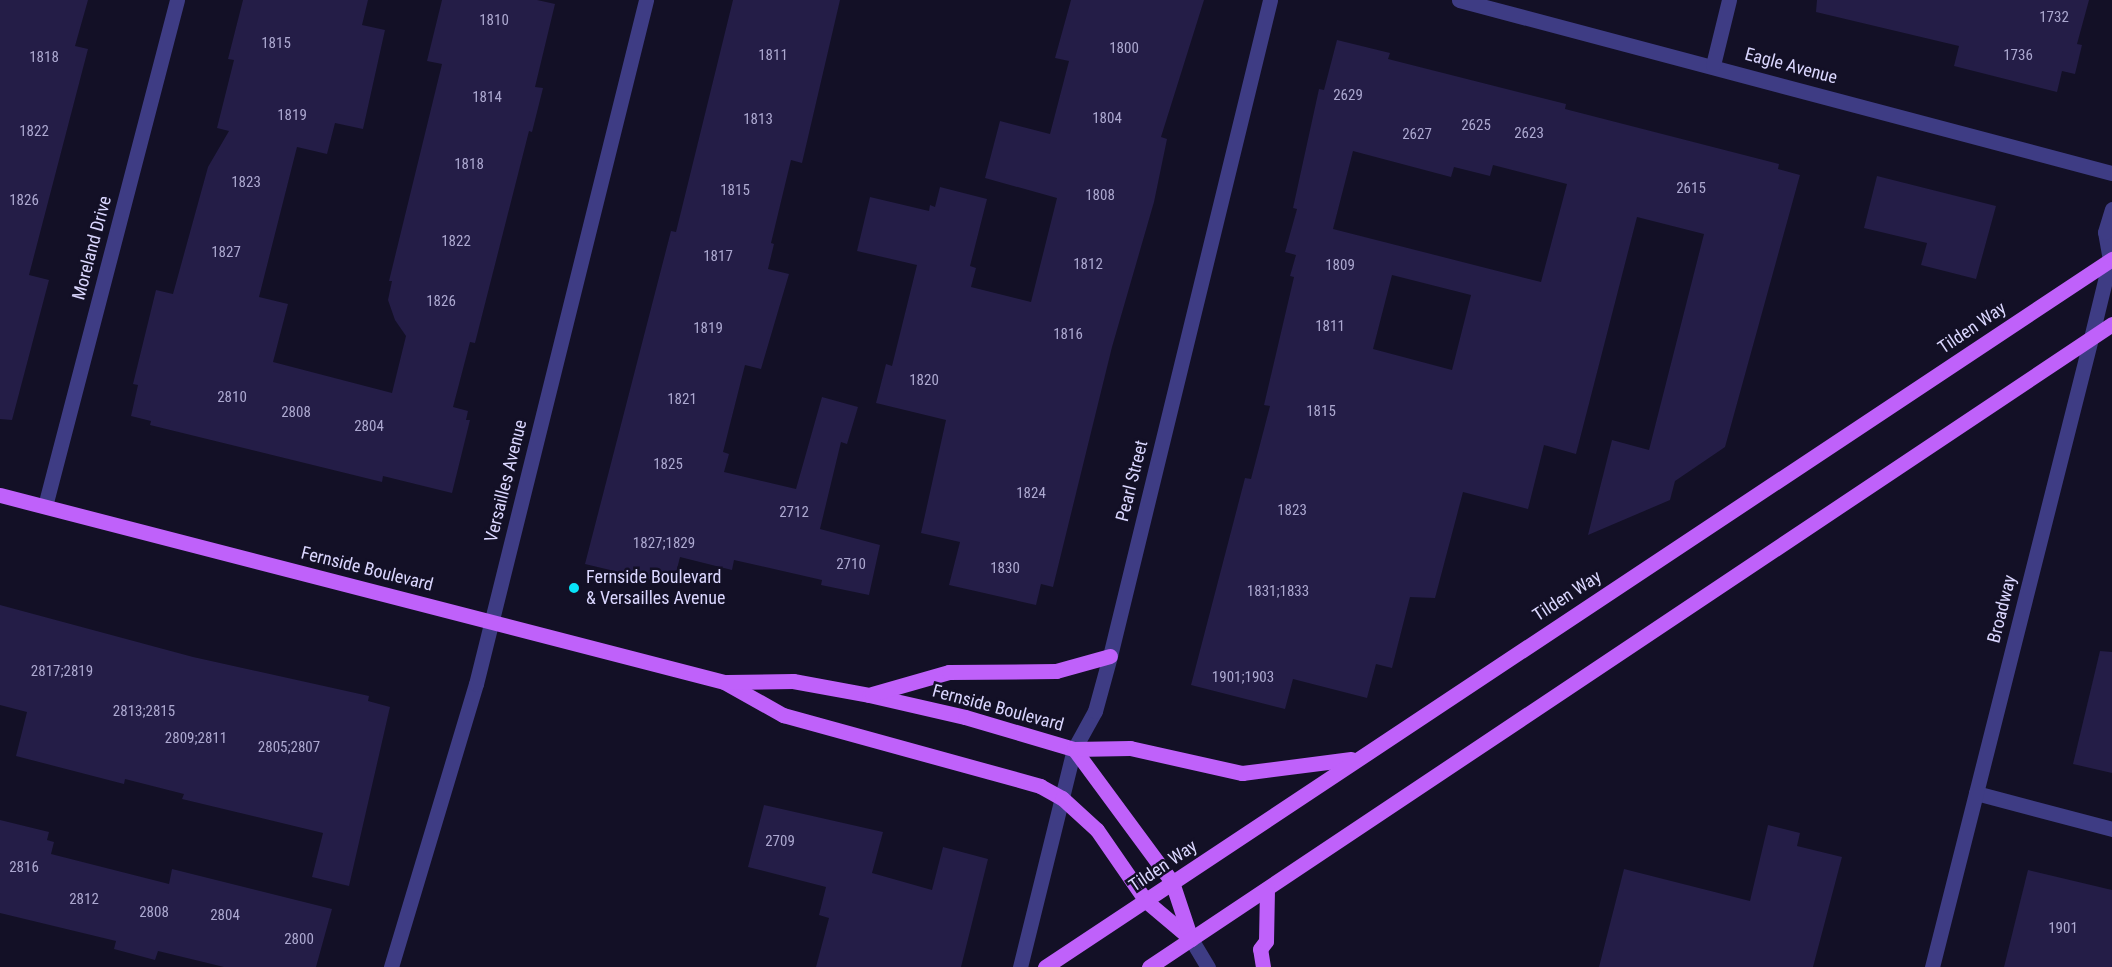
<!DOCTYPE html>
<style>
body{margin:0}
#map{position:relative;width:2112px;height:967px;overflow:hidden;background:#131026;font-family:"Roboto Condensed",sans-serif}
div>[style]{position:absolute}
.building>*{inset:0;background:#241d47}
.minor>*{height:15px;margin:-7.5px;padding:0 7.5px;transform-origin:7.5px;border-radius:7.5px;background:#3e3c84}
.major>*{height:15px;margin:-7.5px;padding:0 7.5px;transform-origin:7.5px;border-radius:7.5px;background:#bf61fa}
.dots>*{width:16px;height:16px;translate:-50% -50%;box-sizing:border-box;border:3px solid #131026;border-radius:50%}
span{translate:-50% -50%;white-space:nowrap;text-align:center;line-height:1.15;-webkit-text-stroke:5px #131026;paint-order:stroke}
.number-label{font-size:15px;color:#aca8d0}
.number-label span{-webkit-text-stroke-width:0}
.street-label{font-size:18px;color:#dad6fe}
.poi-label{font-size:18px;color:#dad6fe}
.left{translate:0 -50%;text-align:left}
</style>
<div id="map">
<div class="building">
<div style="clip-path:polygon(0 0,88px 0,75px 46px,88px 49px,29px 275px,49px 280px,12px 420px,0 419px)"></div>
<div style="clip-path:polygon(243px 0,368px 0,362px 25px,385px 30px,363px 129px,335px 123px,327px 154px,297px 147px,259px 297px,288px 304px,273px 362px,392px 393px,406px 336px,395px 320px,388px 300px,392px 281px,389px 281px,442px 64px,427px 61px,442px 0,537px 0,555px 4px,535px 87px,543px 88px,532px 132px,529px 131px,475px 343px,470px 342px,453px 407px,468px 411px,466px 420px,470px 420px,452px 493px,383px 476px,382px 482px,150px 425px,151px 421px,131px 416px,138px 385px,133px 384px,156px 290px,173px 294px,208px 167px,229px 131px,217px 128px,234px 60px,228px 59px)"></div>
<div style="clip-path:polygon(733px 0,840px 0,802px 163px,791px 160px,771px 243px,774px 244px,768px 269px,789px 274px,761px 369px,745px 365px,723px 452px,729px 454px,724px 472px,796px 489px,822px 397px,858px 407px,847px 444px,841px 442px,820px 529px,880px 545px,869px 595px,821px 585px,822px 580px,734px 560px,732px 570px,680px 557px,673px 585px,585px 564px,671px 231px,676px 232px)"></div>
<div style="clip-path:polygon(1071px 0,1204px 0,1161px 137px,1167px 139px,1154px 202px,1112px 347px,1053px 587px,1041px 584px,1036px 605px,949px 585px,960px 542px,921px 533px,946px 420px,876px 403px,886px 364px,892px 366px,917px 265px,857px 251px,870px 197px,929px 211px,930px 205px,935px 207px,940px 187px,987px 199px,970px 266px,976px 268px,971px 287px,1031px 302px,1057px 198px,985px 178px,1000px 121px,1050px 134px,1069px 61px,1055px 58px)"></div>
<div style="clip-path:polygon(1817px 0,2089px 0,2077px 44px,2082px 45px,2075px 74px,2062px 71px,2057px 92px,1954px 66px,1959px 46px,1816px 12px)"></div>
<div style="clip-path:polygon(evenodd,1337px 40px,1390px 53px,1388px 59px,1566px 104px,1565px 109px,1779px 164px,1778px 169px,1800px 175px,1725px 447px,1675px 481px,1670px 500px,1588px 535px,1612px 440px,1649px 450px,1704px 234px,1637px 217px,1576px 454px,1544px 445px,1528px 509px,1463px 492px,1435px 598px,1410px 597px,1392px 668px,1376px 664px,1367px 698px,1293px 679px,1285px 709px,1191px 685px,1245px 478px,1251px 479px,1270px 406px,1264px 405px,1294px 277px,1290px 276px,1296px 255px,1285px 252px,1297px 209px,1293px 208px,1319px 89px,1324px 90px,1337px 40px,1353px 151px,1451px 177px,1454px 167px,1490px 176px,1493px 165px,1567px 184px,1541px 282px,1333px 229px,1353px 151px,1337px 40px,1392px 275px,1471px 295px,1452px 370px,1373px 349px,1392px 275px)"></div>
<div style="clip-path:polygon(1877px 176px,1996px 206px,1976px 279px,1921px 265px,1927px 243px,1864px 228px)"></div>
<div style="clip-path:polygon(0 605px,193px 657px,369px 696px,368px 701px,390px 707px,349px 886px,312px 877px,323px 833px,182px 799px,184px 794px,125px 779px,124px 784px,16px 756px,27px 712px,0 705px)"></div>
<div style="clip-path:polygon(2100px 651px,2112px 652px,2112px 773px,2073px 764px)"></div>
<div style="clip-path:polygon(764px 805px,883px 832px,872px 873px,932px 890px,943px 847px,988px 859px,961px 967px,816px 967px,829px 918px,819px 915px,826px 887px,748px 867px)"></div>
<div style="clip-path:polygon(0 820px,49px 832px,47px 840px,54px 842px,51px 854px,169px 884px,172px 869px,332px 909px,316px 967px,224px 967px,158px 951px,155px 960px,114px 949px,116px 941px,0 913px)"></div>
<div style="clip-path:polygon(1768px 825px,1800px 833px,1797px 846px,1842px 857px,1813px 967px,1599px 967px,1624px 869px,1750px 901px)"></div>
<div style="clip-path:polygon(2028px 870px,2112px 890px,2112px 967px,2004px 967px)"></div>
</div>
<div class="minor">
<div style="left:1459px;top:0;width:676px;rotate:14.84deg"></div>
<div style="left:1713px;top:65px;width:67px;rotate:-76.2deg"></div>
<div style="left:45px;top:506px;width:523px;rotate:-75.38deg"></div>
<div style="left:1976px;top:793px;width:141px;rotate:14.8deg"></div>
<div style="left:1191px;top:939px;width:33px;rotate:59deg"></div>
<div style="left:391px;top:967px;width:295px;rotate:-73.3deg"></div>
<div style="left:476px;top:684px;width:705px;rotate:-76.04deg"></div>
<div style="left:1020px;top:967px;width:225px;rotate:-76.1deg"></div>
<div style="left:1074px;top:749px;width:43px;rotate:-61.1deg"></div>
<div style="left:1095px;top:711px;width:57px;rotate:-74.7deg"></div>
<div style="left:1110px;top:656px;width:675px;rotate:-76.29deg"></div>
<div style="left:1932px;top:967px;width:649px;rotate:-75.81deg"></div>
<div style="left:2091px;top:338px;width:80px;rotate:-76.3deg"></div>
<div style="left:2110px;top:260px;width:28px;rotate:-100deg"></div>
<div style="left:2105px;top:232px;width:24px;rotate:-73deg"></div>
</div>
<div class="major">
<div style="left:0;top:495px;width:748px;rotate:14.48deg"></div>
<div style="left:724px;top:682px;width:68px;rotate:29.2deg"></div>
<div style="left:783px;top:715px;width:267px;rotate:15.4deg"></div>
<div style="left:1040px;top:786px;width:25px;rotate:29deg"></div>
<div style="left:1062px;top:798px;width:47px;rotate:42.4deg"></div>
<div style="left:1097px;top:830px;width:86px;rotate:55.4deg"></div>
<div style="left:1146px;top:901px;width:59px;rotate:40.2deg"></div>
<div style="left:727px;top:682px;width:66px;rotate:-0.9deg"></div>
<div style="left:793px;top:681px;width:77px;rotate:10.4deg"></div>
<div style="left:869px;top:695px;width:98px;rotate:12.9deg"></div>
<div style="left:965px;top:717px;width:114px;rotate:16.4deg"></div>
<div style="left:1074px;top:749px;width:165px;rotate:53.6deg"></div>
<div style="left:1172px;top:882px;width:60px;rotate:71.6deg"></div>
<div style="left:872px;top:694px;width:80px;rotate:-15.9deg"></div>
<div style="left:949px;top:672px;width:107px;rotate:-0.5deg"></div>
<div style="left:1056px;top:671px;width:56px;rotate:-15.5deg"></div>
<div style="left:1074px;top:749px;width:56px;rotate:-1deg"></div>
<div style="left:1130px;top:748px;width:115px;rotate:12.6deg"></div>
<div style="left:1242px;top:773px;width:110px;rotate:-7.3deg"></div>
<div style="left:1045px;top:967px;width:1281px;rotate:-33.57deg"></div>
<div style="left:1149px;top:967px;width:1158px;rotate:-33.73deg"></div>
<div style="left:1263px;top:967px;width:18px;rotate:-99deg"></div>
<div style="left:1260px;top:949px;width:10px;rotate:-53deg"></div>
<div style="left:1266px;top:941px;width:52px;rotate:-88.9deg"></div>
</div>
<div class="dots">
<div style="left:574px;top:588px;background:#08e3f8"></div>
</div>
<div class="number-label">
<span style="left:2054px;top:18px">1732</span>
<span style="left:494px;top:21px">1810</span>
<span style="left:276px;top:44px">1815</span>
<span style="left:1124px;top:49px">1800</span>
<span style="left:773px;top:56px">1811</span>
<span style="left:2018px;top:56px">1736</span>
<span style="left:44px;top:58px">1818</span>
<span style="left:1348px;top:96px">2629</span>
<span style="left:487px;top:98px">1814</span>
<span style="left:292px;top:116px">1819</span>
<span style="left:1107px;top:119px">1804</span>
<span style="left:758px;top:120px">1813</span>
<span style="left:1476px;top:126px">2625</span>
<span style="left:34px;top:132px">1822</span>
<span style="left:1529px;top:134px">2623</span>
<span style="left:1417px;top:135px">2627</span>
<span style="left:469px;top:165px">1818</span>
<span style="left:246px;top:183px">1823</span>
<span style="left:1691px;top:189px">2615</span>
<span style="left:735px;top:191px">1815</span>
<span style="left:1100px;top:196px">1808</span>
<span style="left:24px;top:201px">1826</span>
<span style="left:456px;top:242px">1822</span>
<span style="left:226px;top:253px">1827</span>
<span style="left:718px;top:257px">1817</span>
<span style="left:1088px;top:265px">1812</span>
<span style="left:1340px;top:266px">1809</span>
<span style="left:441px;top:302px">1826</span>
<span style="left:1330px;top:327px">1811</span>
<span style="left:708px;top:329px">1819</span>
<span style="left:1068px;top:335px">1816</span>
<span style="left:924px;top:381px">1820</span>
<span style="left:232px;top:398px">2810</span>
<span style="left:682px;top:400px">1821</span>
<span style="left:1321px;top:412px">1815</span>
<span style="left:296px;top:413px">2808</span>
<span style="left:369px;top:427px">2804</span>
<span style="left:668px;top:465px">1825</span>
<span style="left:1031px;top:494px">1824</span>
<span style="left:1292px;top:511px">1823</span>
<span style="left:794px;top:513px">2712</span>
<span style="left:664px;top:544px">1827;1829</span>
<span style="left:851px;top:565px">2710</span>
<span style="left:1005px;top:569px">1830</span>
<span style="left:1278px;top:592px">1831;1833</span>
<span style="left:62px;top:672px">2817;2819</span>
<span style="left:1243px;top:678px">1901;1903</span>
<span style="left:144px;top:712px">2813;2815</span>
<span style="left:196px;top:739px">2809;2811</span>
<span style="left:289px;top:748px">2805;2807</span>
<span style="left:780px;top:842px">2709</span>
<span style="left:24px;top:868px">2816</span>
<span style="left:84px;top:900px">2812</span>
<span style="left:154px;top:913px">2808</span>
<span style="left:225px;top:916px">2804</span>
<span style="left:2063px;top:929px">1901</span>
<span style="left:299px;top:940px">2800</span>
</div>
<div class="street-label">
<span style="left:1791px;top:66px;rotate:15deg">Eagle Avenue</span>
<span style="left:92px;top:248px;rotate:-75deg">Moreland Drive</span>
<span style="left:1972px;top:328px;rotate:-34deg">Tilden Way</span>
<span style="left:506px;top:481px;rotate:-76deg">Versailles Avenue</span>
<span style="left:1132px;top:481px;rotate:-76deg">Pearl Street</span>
<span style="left:367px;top:569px;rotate:14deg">Fernside Boulevard</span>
<span style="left:1567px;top:596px;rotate:-33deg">Tilden Way</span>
<span style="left:2002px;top:609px;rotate:-76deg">Broadway</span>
<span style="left:998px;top:708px;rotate:15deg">Fernside Boulevard</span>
<span style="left:1163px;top:866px;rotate:-34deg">Tilden Way</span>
</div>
<div class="poi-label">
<span class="left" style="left:586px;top:588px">Fernside Boulevard<br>&amp; Versailles Avenue</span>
</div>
</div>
